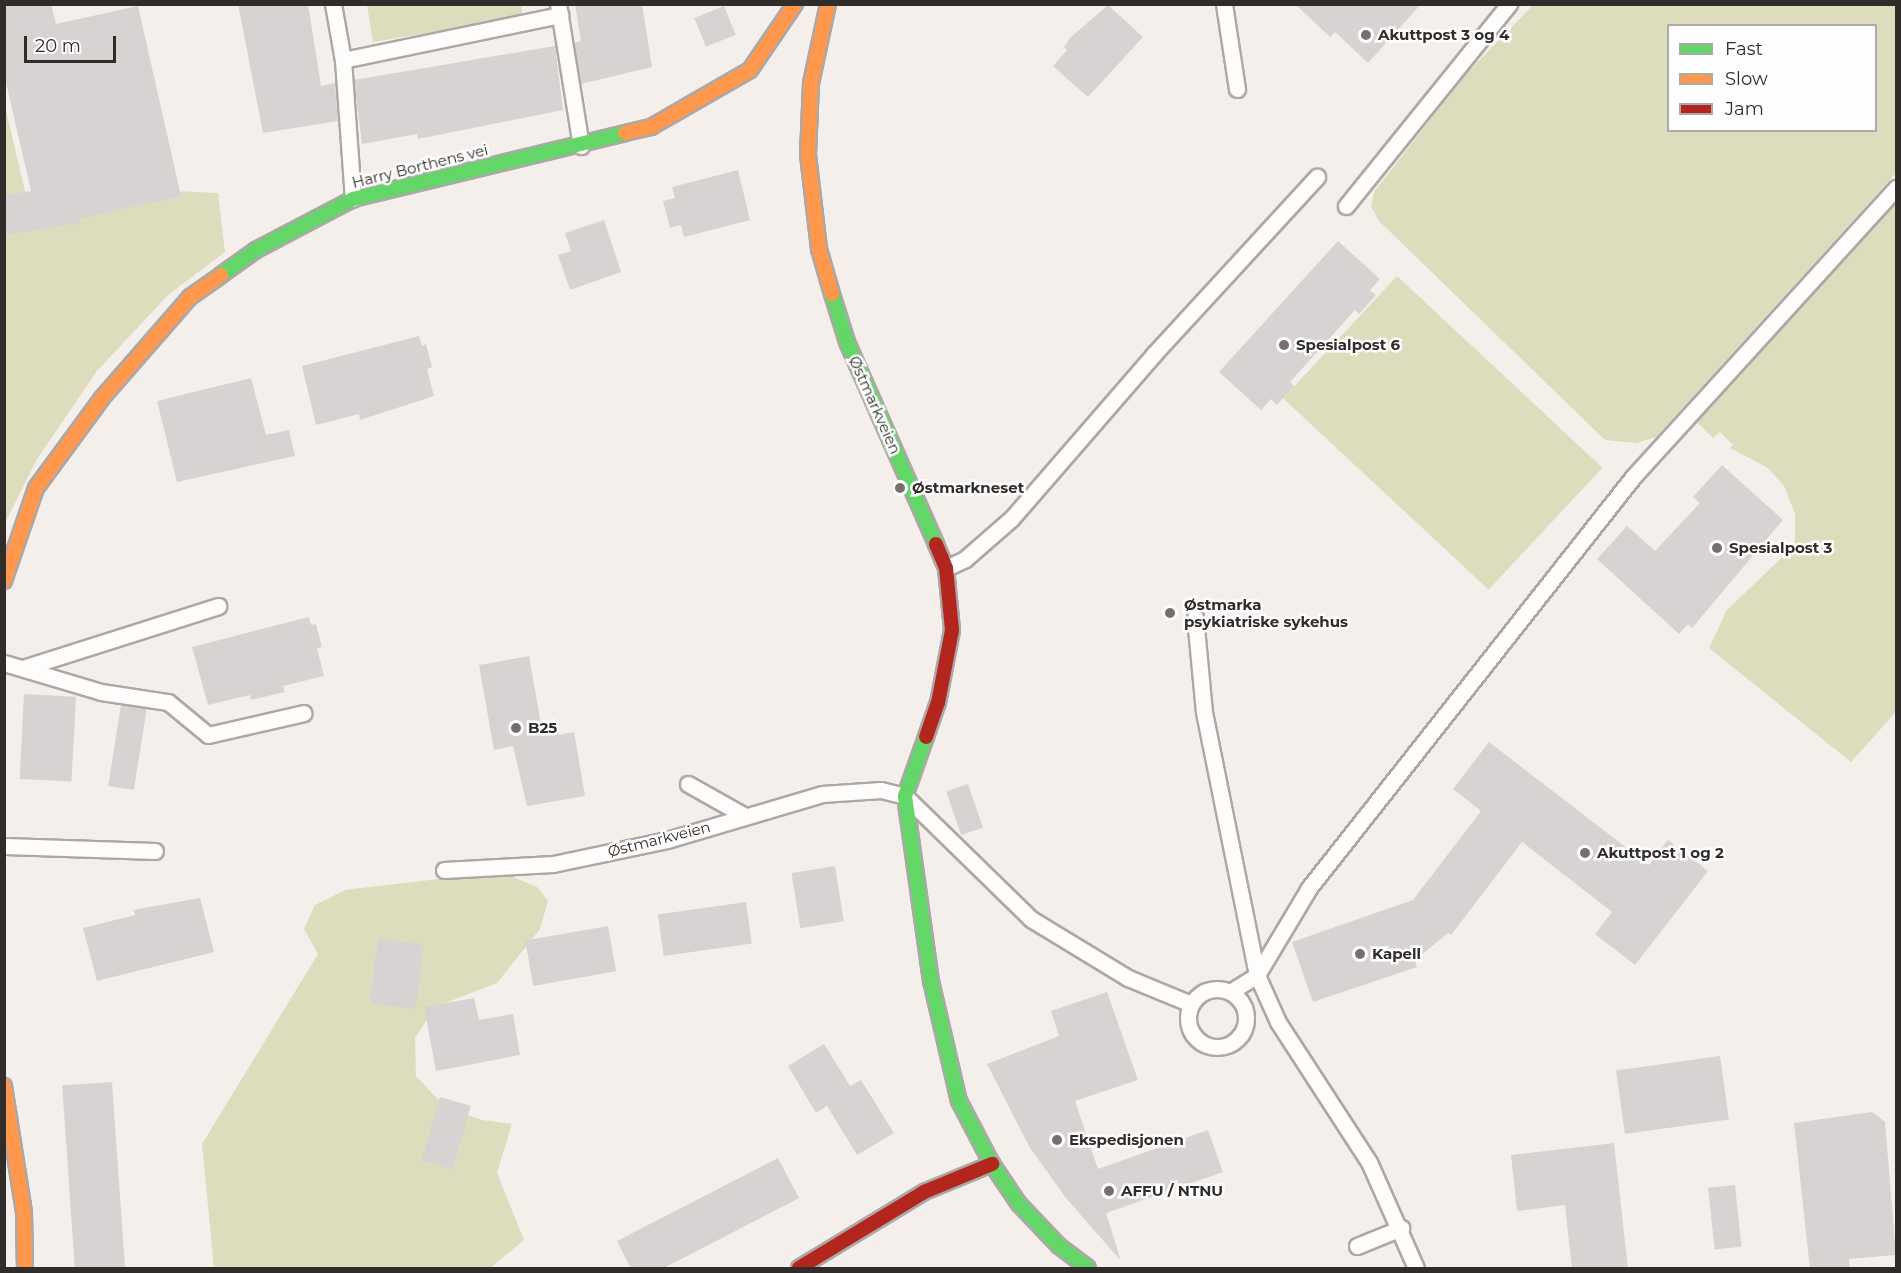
<!DOCTYPE html>
<meta charset="utf-8">
<style>
body{margin:0}
#map{position:relative;width:1901px;height:1273px;overflow:hidden;background:#f5efec;font-family:Montserrat,sans-serif}
div>[style]{position:absolute}
.green>*{inset:0;background:#dddcbc;transform-origin:0 0}
.building>*{inset:0;background:#d7d3d3;transform-origin:0 0}
.roads{filter:drop-shadow(2px 0 #aca8a6) drop-shadow(-2px 0 #aca8a6) drop-shadow(0 2px #aca8a6) drop-shadow(0 -2px #aca8a6)}
.lane>*{height:15px;margin:-7.5px;padding:0 7.5px;transform-origin:7.5px;border-radius:7.5px;background:#fefdfc}
.lane>.ring{margin:-7.5px;padding:0;box-sizing:content-box;background:none;border:15px solid #fefdfc;border-radius:50%}
.fast>*{height:14px;margin:-7px;padding:0 7px;transform-origin:7px;border-radius:7px;background:#63d668}
.slow>*{height:14px;margin:-7px;padding:0 7px;transform-origin:7px;border-radius:7px;background:#ff974d}
.jam>*{height:14px;margin:-7px;padding:0 7px;transform-origin:7px;border-radius:7px;background:#b3261e}
.dots>*{width:16px;height:16px;translate:-50% -50%;box-sizing:border-box;border:3px solid #fefefe;border-radius:50%}
span{translate:-50% -50%;white-space:nowrap;text-align:center;line-height:1.15;-webkit-text-stroke:5px #fefefe;paint-order:stroke}
.poi-label{font-size:15px;color:#302c2a;font-weight:700}
.left{translate:0 -50%;text-align:left}
.street-label{font-size:15px;color:#302c2a}
.frame{position:absolute;inset:0;border:6px solid #302c2a;pointer-events:none}
.legend{position:absolute;left:1667px;top:24px;width:210px;height:108px;box-sizing:border-box;background:#fefefe;border:2px solid #acaaa9;margin:0;padding:8px 10px;list-style:none;font-size:18px;color:#302c2a}
.legend li{display:flex;align-items:center;gap:12px;height:30px}
.legend b{width:30px;border:2px solid #acaaa9}
.scale{position:absolute;left:24px;top:36px;width:92px;height:27px;box-sizing:border-box;border:3px solid #302c2a;border-top:0;padding-left:8px;font-size:18px;line-height:21px;white-space:nowrap;color:#302c2a;-webkit-text-stroke:4px #fefefe;paint-order:stroke}
</style>
<div id="map">
<div class="green">
<div style="clip-path:polygon(367px 5px,521px 5px,523px 17px,373px 42px)"></div>
<div style="clip-path:polygon(evenodd,1533px 5px,1896px 5px,1896px 173px,1656px 437px,1636px 443px,1605px 440px,1379px 221px,1371px 206px,1374px 192px,1464px 76px,1533px 5px,1668px 26px,1876px 26px,1876px 130px,1668px 130px,1668px 26px)"></div>
<div style="clip-path:polygon(4px 102px,29px 208px,8px 213px,4px 195px)"></div>
<div style="clip-path:polygon(177px 191px,218px 193px,225px 252px,168px 295px,97px 371px,37px 459px,5px 523px,5px 231px)"></div>
<div style="clip-path:polygon(1896px 200px,1896px 712px,1851px 762px,1709px 648px,1727px 610px,1795px 545px,1795px 514px,1784px 486px,1768px 468px,1730px 448px,1733px 445px,1720px 432px,1713px 438px,1697px 422px,1700px 412px)"></div>
<div style="left:1397px;top:276px;width:281px;height:167px;rotate:43deg"></div>
<div style="clip-path:polygon(481px 874px,508px 875px,537px 887px,548px 901px,540px 929px,497px 983px,435px 1007px,415px 1038px,416px 1076px,445px 1107px,482px 1120px,512px 1124px,497px 1173px,524px 1240px,490px 1268px,214px 1268px,202px 1144px,318px 954px,304px 929px,315px 905px,345px 890px)"></div>
</div>
<div class="building">
<div style="clip-path:polygon(4px 4px,51px 4px,56px 24px,138px 6px,181px 196px,79px 219px,79px 223px,4px 235px,4px 196px,31px 191px,4px 74px)"></div>
<div style="clip-path:polygon(238px 4px,308px 4px,321px 86px,335px 83px,338px 121px,263px 133px)"></div>
<div style="clip-path:polygon(575px 4px,642px 4px,652px 67px,581px 84px,574px 43px,581px 41px)"></div>
<div style="clip-path:polygon(1295px 4px,1421px 4px,1368px 63px,1335px 32px,1330px 37px)"></div>
<div style="clip-path:polygon(1108px 5px,1143px 37px,1088px 97px,1053px 66px,1067px 50px,1064px 47px,1070px 38px)"></div>
<div style="left:724px;top:6px;width:31px;height:32px;rotate:68deg"></div>
<div style="clip-path:polygon(555px 46px,563px 110px,418px 139px,417px 134px,362px 144px,354px 80px)"></div>
<div style="clip-path:polygon(738px 170px,750px 220px,684px 237px,681px 225px,670px 228px,663px 201px,675px 198px,672px 187px)"></div>
<div style="clip-path:polygon(604px 220px,621px 272px,570px 290px,558px 255px,571px 251px,565px 233px)"></div>
<div style="clip-path:polygon(1338px 241px,1380px 279px,1370px 290px,1376px 295px,1359px 314px,1355px 310px,1290px 382px,1294px 386px,1277px 405px,1271px 399px,1261px 410px,1219px 372px)"></div>
<div style="clip-path:polygon(419px 336px,422px 346px,426px 344px,432px 367px,427px 369px,434px 396px,360px 420px,359px 414px,316px 425px,302px 366px)"></div>
<div style="clip-path:polygon(251px 378px,266px 435px,289px 430px,295px 456px,177px 482px,157px 401px)"></div>
<div style="clip-path:polygon(1722px 465px,1783px 520px,1692px 628px,1688px 624px,1679px 634px,1597px 559px,1627px 526px,1655px 551px,1700px 503px,1693px 497px)"></div>
<div style="clip-path:polygon(309px 617px,311px 625px,316px 624px,322px 647px,317px 648px,324px 676px,283px 686px,285px 692px,251px 700px,250px 695px,208px 705px,192px 647px)"></div>
<div style="clip-path:polygon(529px 656px,542px 730px,558px 727px,559px 735px,574px 732px,585px 796px,527px 806px,513px 746px,494px 750px,479px 665px)"></div>
<div style="left:24px;top:694px;width:52px;height:85px;rotate:3deg"></div>
<div style="left:121px;top:705px;width:26px;height:82px;rotate:9deg"></div>
<div style="clip-path:polygon(1489px 742px,1649px 865px,1668px 840px,1708px 871px,1635px 965px,1595px 934px,1612px 912px,1522px 842px,1451px 935px,1448px 933px,1415px 960px,1417px 967px,1313px 1002px,1292px 942px,1413px 900px,1481px 811px,1453px 789px)"></div>
<div style="left:968px;top:784px;width:46px;height:23px;rotate:71deg"></div>
<div style="left:835px;top:866px;width:56px;height:44px;rotate:81deg"></div>
<div style="clip-path:polygon(200px 898px,214px 952px,97px 981px,83px 928px,135px 915px,133px 910px)"></div>
<div style="left:746px;top:902px;width:42px;height:89px;rotate:82deg"></div>
<div style="left:608px;top:926px;width:46px;height:84px;rotate:80deg"></div>
<div style="left:378px;top:939px;width:46px;height:65px;rotate:7deg"></div>
<div style="clip-path:polygon(1107px 992px,1138px 1080px,1075px 1101px,1098px 1169px,1208px 1130px,1223px 1172px,1106px 1213px,1121px 1261px,1066px 1198px,1030px 1148px,987px 1064px,1059px 1036px,1051px 1011px)"></div>
<div style="clip-path:polygon(474px 998px,479px 1020px,513px 1014px,520px 1055px,436px 1071px,424px 1007px)"></div>
<div style="clip-path:polygon(824px 1044px,850px 1086px,861px 1080px,894px 1133px,857px 1155px,827px 1106px,816px 1113px,788px 1066px)"></div>
<div style="left:1720px;top:1056px;width:64px;height:105px;rotate:82deg"></div>
<div style="left:112px;top:1082px;width:187px;height:50px;rotate:86deg"></div>
<div style="left:440px;top:1097px;width:32px;height:66px;rotate:16deg"></div>
<div style="clip-path:polygon(1872px 1112px,1885px 1122px,1896px 1255px,1849px 1259px,1850px 1269px,1810px 1269px,1794px 1123px)"></div>
<div style="clip-path:polygon(1614px 1143px,1628px 1269px,1572px 1269px,1565px 1205px,1517px 1211px,1511px 1155px)"></div>
<div style="clip-path:polygon(778px 1158px,799px 1198px,662px 1269px,631px 1269px,617px 1241px)"></div>
<div style="left:1735px;top:1185px;width:62px;height:27px;rotate:84deg"></div>
</div>
<div class="roads">
<div class="lane">
<div style="left:333px;top:4px;width:57px;rotate:79.9deg"></div>
<div style="left:343px;top:60px;width:139px;rotate:85.9deg"></div>
<div style="left:558px;top:4px;width:144px;rotate:80.8deg"></div>
<div style="left:1224px;top:4px;width:86px;rotate:81.3deg"></div>
<div style="left:343px;top:60px;width:222px;rotate:-11.7deg"></div>
<div style="left:1346px;top:206px;width:260px;rotate:-51.1deg"></div>
<div style="left:946px;top:568px;width:21px;rotate:-25deg"></div>
<div style="left:965px;top:559px;width:62px;rotate:-41.1deg"></div>
<div style="left:1012px;top:518px;width:217px;rotate:-49.1deg"></div>
<div style="left:1154px;top:354px;width:241px;rotate:-47.4deg"></div>
<div style="left:1195px;top:617px;width:95px;rotate:84.6deg"></div>
<div style="left:1204px;top:712px;width:268px;rotate:78.6deg"></div>
<div style="left:1257px;top:975px;width:51px;rotate:65.9deg"></div>
<div style="left:1278px;top:1022px;width:167px;rotate:57deg"></div>
<div style="left:1369px;top:1162px;width:116px;rotate:66.1deg"></div>
<div style="left:4px;top:663px;width:101px;rotate:16.6deg"></div>
<div style="left:101px;top:692px;width:68px;rotate:8.5deg"></div>
<div style="left:168px;top:702px;width:52px;rotate:39.5deg"></div>
<div style="left:208px;top:735px;width:98px;rotate:-12.9deg"></div>
<div style="left:23px;top:668px;width:205px;rotate:-17.6deg"></div>
<div style="left:688px;top:784px;width:65px;rotate:29.3deg"></div>
<div style="left:4px;top:846px;width:151px;rotate:1.9deg"></div>
<div style="left:444px;top:870px;width:109px;rotate:-3.2deg"></div>
<div style="left:553px;top:864px;width:116px;rotate:-11.9deg"></div>
<div style="left:667px;top:840px;width:162px;rotate:-16.5deg"></div>
<div style="left:822px;top:794px;width:59px;rotate:-3.9deg"></div>
<div style="left:881px;top:790px;width:25px;rotate:14deg"></div>
<div style="left:905px;top:796px;width:176px;rotate:44.3deg"></div>
<div style="left:1031px;top:919px;width:114px;rotate:31.3deg"></div>
<div style="left:1128px;top:978px;width:68px;rotate:22.4deg"></div>
<div class="ring" style="left:1188px;top:989px;width:43px;height:43px"></div>
<div style="left:1230px;top:992px;width:32px;rotate:-32deg"></div>
<div style="left:1257px;top:975px;width:101px;rotate:-59.1deg"></div>
<div style="left:1309px;top:888px;width:523px;rotate:-51.75deg"></div>
<div style="left:1633px;top:477px;width:391px;rotate:-47.7deg"></div>
<div style="left:1357px;top:1246px;width:48px;rotate:-22.2deg"></div>
</div>
<div class="fast">
<div style="left:221px;top:275px;width:43px;rotate:-35.5deg"></div>
<div style="left:256px;top:250px;width:110px;rotate:-27.7deg"></div>
<div style="left:353px;top:199px;width:280px;rotate:-13.6deg"></div>
<div style="left:832px;top:294px;width:50px;rotate:72.6deg"></div>
<div style="left:847px;top:342px;width:221px;rotate:66.2deg"></div>
<div style="left:926px;top:737px;width:63px;rotate:109.6deg"></div>
<div style="left:905px;top:796px;width:187px;rotate:82deg"></div>
<div style="left:931px;top:981px;width:123px;rotate:76.9deg"></div>
<div style="left:959px;top:1101px;width:71px;rotate:62.4deg"></div>
<div style="left:992px;top:1164px;width:48px;rotate:56deg"></div>
<div style="left:1019px;top:1204px;width:58px;rotate:46.4deg"></div>
<div style="left:1059px;top:1246px;width:36px;rotate:37deg"></div>
</div>
<div class="slow">
<div style="left:828px;top:4px;width:81px;rotate:102.1deg"></div>
<div style="left:811px;top:83px;width:72px;rotate:92.4deg"></div>
<div style="left:808px;top:155px;width:95px;rotate:83.3deg"></div>
<div style="left:819px;top:249px;width:47px;rotate:73.9deg"></div>
<div style="left:625px;top:133px;width:27px;rotate:-13deg"></div>
<div style="left:651px;top:127px;width:114px;rotate:-29.9deg"></div>
<div style="left:750px;top:70px;width:80px;rotate:-55.7deg"></div>
<div style="left:4px;top:581px;width:98px;rotate:-71deg"></div>
<div style="left:36px;top:488px;width:112px;rotate:-53.7deg"></div>
<div style="left:102px;top:398px;width:134px;rotate:-48.9deg"></div>
<div style="left:190px;top:297px;width:38px;rotate:-35deg"></div>
<div style="left:4px;top:1086px;width:128px;rotate:81deg"></div>
<div style="left:24px;top:1212px;width:56px;rotate:89deg"></div>
</div>
<div class="jam">
<div style="left:926px;top:737px;width:36px;rotate:-71deg"></div>
<div style="left:938px;top:703px;width:74px;rotate:-79.1deg"></div>
<div style="left:952px;top:630px;width:62px;rotate:-95.5deg"></div>
<div style="left:946px;top:568px;width:26px;rotate:-113deg"></div>
<div style="left:799px;top:1268px;width:146px;rotate:-31.3deg"></div>
<div style="left:924px;top:1192px;width:74px;rotate:-22.4deg"></div>
</div>
</div>
<div class="dots">
<div style="left:1366px;top:35px;background:#75706e"></div>
<div style="left:1284px;top:345px;background:#75706e"></div>
<div style="left:900px;top:488px;background:#75706e"></div>
<div style="left:1717px;top:548px;background:#75706e"></div>
<div style="left:1170px;top:613px;background:#75706e"></div>
<div style="left:516px;top:728px;background:#75706e"></div>
<div style="left:1585px;top:853px;background:#75706e"></div>
<div style="left:1360px;top:954px;background:#75706e"></div>
<div style="left:1057px;top:1140px;background:#75706e"></div>
<div style="left:1109px;top:1191px;background:#75706e"></div>
</div>
<div class="poi-label">
<span class="left" style="left:1378px;top:35px">Akuttpost 3 og 4</span>
<span class="left" style="left:1296px;top:345px">Spesialpost 6</span>
<span class="left" style="left:912px;top:488px">Østmarkneset</span>
<span class="left" style="left:1729px;top:548px">Spesialpost 3</span>
<span class="left" style="left:1184px;top:613px">Østmarka<br>psykiatriske sykehus</span>
<span class="left" style="left:528px;top:728px">B25</span>
<span class="left" style="left:1597px;top:853px">Akuttpost 1 og 2</span>
<span class="left" style="left:1372px;top:954px">Kapell</span>
<span class="left" style="left:1069px;top:1140px">Ekspedisjonen</span>
<span class="left" style="left:1121px;top:1191px">AFFU / NTNU</span>
</div>
<div class="street-label">
<span style="left:420px;top:166px;rotate:-14deg">Harry Borthens vei</span>
<span style="left:875px;top:405px;rotate:66deg">Østmarkveien</span>
<span style="left:659px;top:839px;rotate:-14deg">Østmarkveien</span>
</div>
<div class="frame"></div>
<ul class="legend">
<li><b style="height:8px;background:#63d668"></b>Fast</li>
<li><b style="height:8px;background:#ff974d"></b>Slow</li>
<li><b style="height:8px;background:#b3261e"></b>Jam</li>
</ul>
<div class="scale">20 m</div>
</div>
